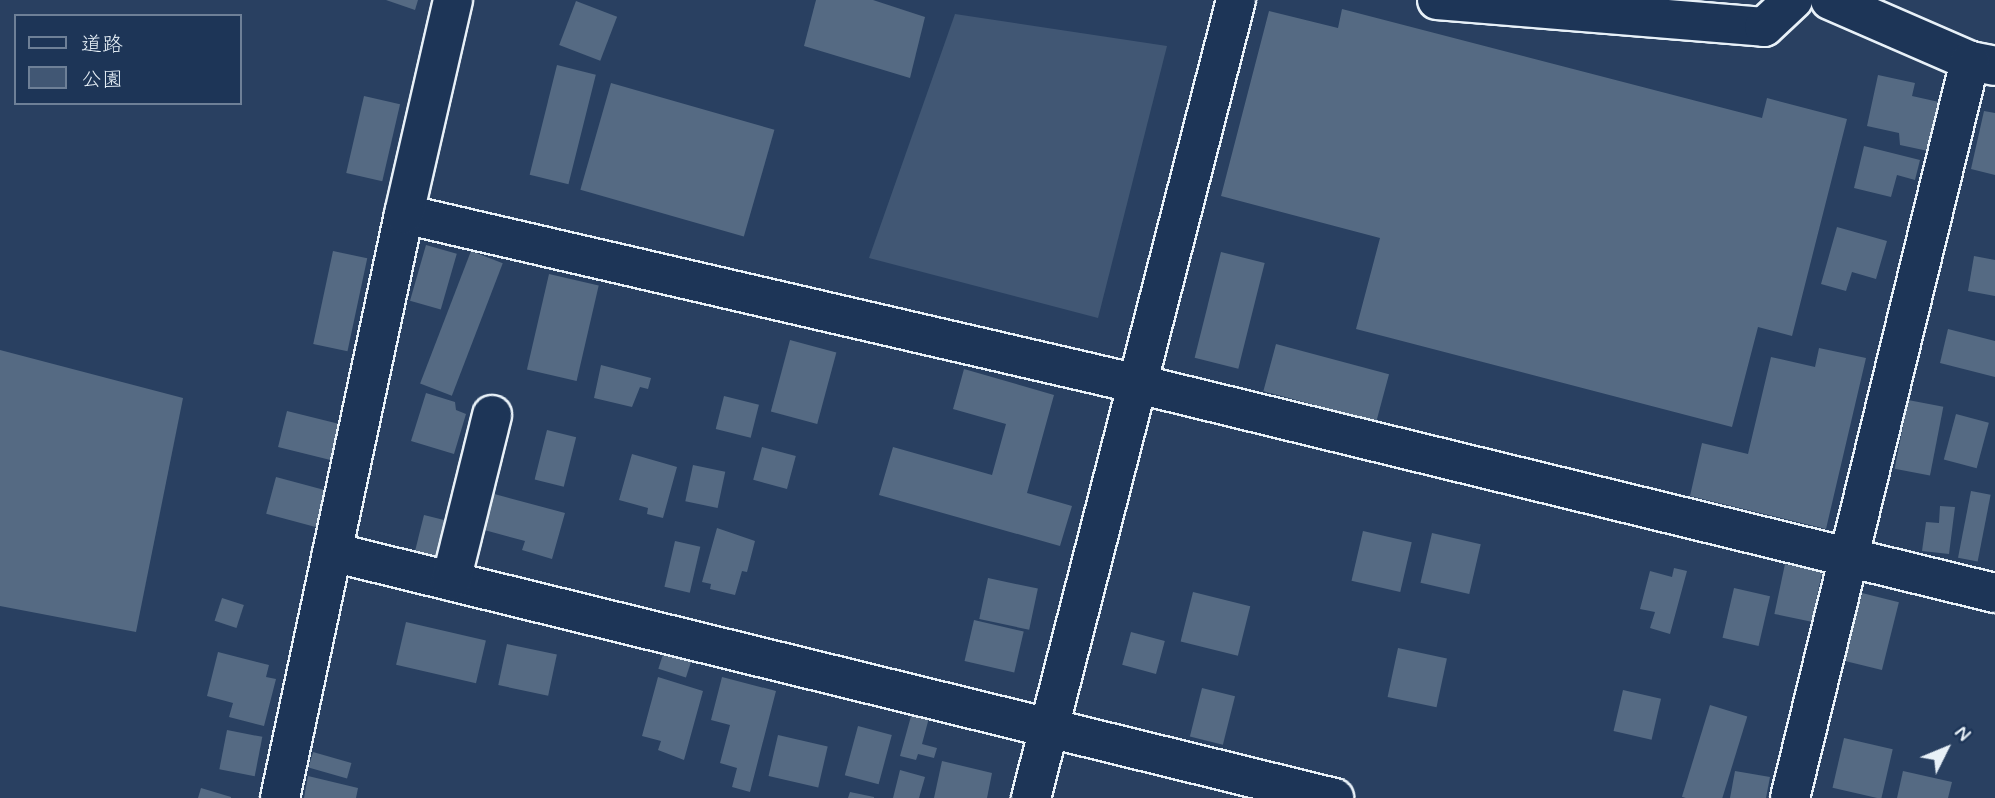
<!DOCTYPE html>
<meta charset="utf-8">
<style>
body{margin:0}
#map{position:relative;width:1995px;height:798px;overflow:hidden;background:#294061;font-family:Mynerve,"Klee One",sans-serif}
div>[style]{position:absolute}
.green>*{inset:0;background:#415774}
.building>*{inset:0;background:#556a83;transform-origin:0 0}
.roads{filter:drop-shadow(2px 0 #e8f1f8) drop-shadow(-2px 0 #e8f1f8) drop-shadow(0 2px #e8f1f8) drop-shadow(0 -2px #e8f1f8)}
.minor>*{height:38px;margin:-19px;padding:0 19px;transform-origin:19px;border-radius:19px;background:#1d3557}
span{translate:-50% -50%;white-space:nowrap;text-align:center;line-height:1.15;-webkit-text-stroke:6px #1d3557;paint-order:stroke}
.legend{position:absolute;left:14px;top:14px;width:228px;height:91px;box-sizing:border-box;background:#1d3557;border:2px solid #6e8097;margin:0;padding:9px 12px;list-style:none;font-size:21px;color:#e8f1f8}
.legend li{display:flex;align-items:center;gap:14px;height:35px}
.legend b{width:35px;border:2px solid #6e8097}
.north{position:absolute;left:1911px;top:714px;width:70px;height:70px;-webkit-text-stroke:5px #1d3557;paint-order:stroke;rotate:47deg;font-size:19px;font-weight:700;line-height:28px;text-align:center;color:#e8f1f8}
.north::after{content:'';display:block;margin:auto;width:24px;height:32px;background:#e8f1f8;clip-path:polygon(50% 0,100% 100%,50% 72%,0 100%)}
</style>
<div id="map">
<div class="green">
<div style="clip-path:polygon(955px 14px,1167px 46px,1098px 318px,869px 258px)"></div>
</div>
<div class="building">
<div style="clip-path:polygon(386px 0,418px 0,415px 10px)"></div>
<div style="clip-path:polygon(816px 0,873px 0,925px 17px,910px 78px,804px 46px)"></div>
<div style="left:576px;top:1px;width:44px;height:47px;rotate:21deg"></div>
<div style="clip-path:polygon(1342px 9px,1762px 118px,1767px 98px,1847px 119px,1792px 336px,1758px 327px,1732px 427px,1356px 329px,1380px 238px,1221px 196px,1269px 11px,1338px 28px)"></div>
<div style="left:557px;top:65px;width:40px;height:113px;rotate:14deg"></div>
<div style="clip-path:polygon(1878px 75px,1915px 83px,1912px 96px,1939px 102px,1928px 151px,1900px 145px,1899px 133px,1867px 126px)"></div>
<div style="left:611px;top:83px;width:170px;height:111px;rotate:16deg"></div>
<div style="left:364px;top:96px;width:37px;height:79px;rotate:13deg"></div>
<div style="clip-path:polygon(1984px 111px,1995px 113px,1995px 175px,1971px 169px)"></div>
<div style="clip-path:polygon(1864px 146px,1920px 160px,1915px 180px,1897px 175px,1891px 197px,1854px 188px)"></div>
<div style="clip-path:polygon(1837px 227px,1887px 241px,1876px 279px,1852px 272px,1846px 291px,1821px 284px)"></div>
<div style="left:426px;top:245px;width:32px;height:58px;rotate:16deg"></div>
<div style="left:333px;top:251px;width:35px;height:95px;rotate:12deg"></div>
<div style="left:471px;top:251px;width:34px;height:142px;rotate:21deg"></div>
<div style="left:1221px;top:252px;width:45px;height:109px;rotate:14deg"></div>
<div style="clip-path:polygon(1974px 256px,1995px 260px,1995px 296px,1968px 291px)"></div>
<div style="left:549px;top:274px;width:51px;height:98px;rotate:13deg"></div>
<div style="clip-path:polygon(1948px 329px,1995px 341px,1995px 377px,1940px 363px)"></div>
<div style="left:790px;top:340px;width:48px;height:74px;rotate:15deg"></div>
<div style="left:1276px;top:344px;width:117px;height:49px;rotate:15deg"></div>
<div style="clip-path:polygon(1819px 348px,1866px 358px,1826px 529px,1690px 496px,1702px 443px,1748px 454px,1771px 357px,1815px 367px)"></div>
<div style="clip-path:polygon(0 350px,183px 398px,136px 632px,0 606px)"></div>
<div style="clip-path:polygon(601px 365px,651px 378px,648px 389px,640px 387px,632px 407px,594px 398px)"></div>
<div style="clip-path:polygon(964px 369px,1054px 395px,1027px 493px,1072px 506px,1060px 546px,879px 495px,893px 447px,992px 475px,1006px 424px,953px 409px)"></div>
<div style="clip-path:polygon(426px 393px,455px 402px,456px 410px,466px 414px,454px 454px,411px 441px)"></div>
<div style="left:724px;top:396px;width:36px;height:34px;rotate:14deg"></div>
<div style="left:1908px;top:400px;width:36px;height:70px;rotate:11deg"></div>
<div style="left:287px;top:411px;width:55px;height:37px;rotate:14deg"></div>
<div style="left:1956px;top:414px;width:34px;height:47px;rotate:15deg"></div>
<div style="left:547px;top:430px;width:30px;height:51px;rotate:14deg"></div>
<div style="left:762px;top:447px;width:35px;height:34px;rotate:15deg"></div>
<div style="clip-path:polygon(632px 454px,677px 467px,663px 518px,647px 514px,648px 508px,619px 500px)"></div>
<div style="left:693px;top:465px;width:33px;height:37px;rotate:12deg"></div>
<div style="left:276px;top:477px;width:55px;height:38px;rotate:15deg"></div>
<div style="left:1971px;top:491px;width:20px;height:68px;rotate:11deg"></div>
<div style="clip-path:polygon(487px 492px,565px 513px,552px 559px,522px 550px,525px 541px,477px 528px)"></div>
<div style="clip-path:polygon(1940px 506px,1955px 507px,1949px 554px,1922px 551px,1926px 522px,1939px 523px)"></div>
<div style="left:424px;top:515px;width:32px;height:37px;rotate:14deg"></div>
<div style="clip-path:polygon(717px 528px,755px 541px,747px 572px,742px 571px,735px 595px,710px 589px,711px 584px,702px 582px)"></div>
<div style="left:1363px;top:531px;width:50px;height:51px;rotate:13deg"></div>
<div style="left:1432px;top:533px;width:50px;height:51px;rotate:13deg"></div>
<div style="left:675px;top:541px;width:26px;height:47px;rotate:13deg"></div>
<div style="left:1785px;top:564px;width:38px;height:51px;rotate:12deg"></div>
<div style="clip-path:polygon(1674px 568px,1687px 571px,1670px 634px,1650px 628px,1655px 612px,1640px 609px,1650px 571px,1672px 577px)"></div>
<div style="left:988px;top:578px;width:51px;height:42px;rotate:12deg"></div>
<div style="left:1734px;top:588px;width:37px;height:51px;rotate:13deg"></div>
<div style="left:1193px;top:592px;width:59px;height:51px;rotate:14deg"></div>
<div style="left:1862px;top:593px;width:38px;height:70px;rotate:14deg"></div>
<div style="left:222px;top:598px;width:23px;height:24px;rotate:18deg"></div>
<div style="left:974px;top:620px;width:51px;height:42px;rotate:13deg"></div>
<div style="left:406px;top:622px;width:82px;height:44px;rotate:13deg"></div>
<div style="left:1131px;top:632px;width:35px;height:34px;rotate:15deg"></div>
<div style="left:667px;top:642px;width:29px;height:28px;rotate:18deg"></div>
<div style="left:507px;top:644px;width:51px;height:42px;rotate:12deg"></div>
<div style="left:1398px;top:648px;width:50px;height:50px;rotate:12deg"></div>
<div style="clip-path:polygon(218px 652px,269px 665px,266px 677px,276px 679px,264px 726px,229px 717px,233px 703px,207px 696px)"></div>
<div style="clip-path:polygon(658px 677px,703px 691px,684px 760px,658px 750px,661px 741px,642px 736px)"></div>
<div style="clip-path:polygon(722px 677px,776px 691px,750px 792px,732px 787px,737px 768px,720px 763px,730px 725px,711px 720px)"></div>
<div style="left:1202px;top:688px;width:34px;height:50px;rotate:14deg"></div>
<div style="left:1623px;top:690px;width:39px;height:42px;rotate:13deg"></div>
<div style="left:1710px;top:705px;width:39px;height:96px;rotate:17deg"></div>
<div style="clip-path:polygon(913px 709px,930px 714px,922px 744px,937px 748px,934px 758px,918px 754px,916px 760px,900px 756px)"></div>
<div style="left:858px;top:726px;width:35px;height:51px;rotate:15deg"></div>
<div style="left:227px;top:730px;width:36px;height:40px;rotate:11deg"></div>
<div style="left:778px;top:735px;width:51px;height:42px;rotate:13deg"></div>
<div style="left:1844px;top:738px;width:50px;height:51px;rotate:13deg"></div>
<div style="left:313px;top:752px;width:40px;height:16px;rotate:16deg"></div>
<div style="clip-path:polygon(942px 761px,992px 773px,987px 798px,934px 798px)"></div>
<div style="clip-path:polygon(900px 770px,925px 777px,919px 798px,893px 798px)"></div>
<div style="clip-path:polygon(1735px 771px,1770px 777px,1766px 798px,1730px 798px)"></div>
<div style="clip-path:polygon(1903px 771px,1952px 782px,1948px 798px,1897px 798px)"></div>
<div style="clip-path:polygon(308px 776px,358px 788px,356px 798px,304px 798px)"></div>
<div style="clip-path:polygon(201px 788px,231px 797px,231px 798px,198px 798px)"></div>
<div style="clip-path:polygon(850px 792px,874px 797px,874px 798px,848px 798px)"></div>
</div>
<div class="roads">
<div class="minor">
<div style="left:1437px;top:0;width:328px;rotate:4.7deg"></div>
<div style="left:1764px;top:27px;width:40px;rotate:-43deg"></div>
<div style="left:1830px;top:0;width:153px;rotate:23.5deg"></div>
<div style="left:1970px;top:61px;width:25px;rotate:11deg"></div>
<div style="left:404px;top:214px;width:753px;rotate:13.04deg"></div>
<div style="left:1138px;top:384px;width:882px;rotate:13.71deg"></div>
<div style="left:332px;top:552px;width:1032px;rotate:13.79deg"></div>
<div style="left:451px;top:581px;width:171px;rotate:-76.1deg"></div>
<div style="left:280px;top:798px;width:597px;rotate:-78.01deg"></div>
<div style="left:404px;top:214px;width:220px;rotate:-77.1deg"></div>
<div style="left:1031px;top:798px;width:824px;rotate:-75.59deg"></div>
<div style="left:1790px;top:798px;width:759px;rotate:-76.28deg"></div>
</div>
</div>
<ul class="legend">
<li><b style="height:9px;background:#1d3557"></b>道路</li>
<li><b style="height:19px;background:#415774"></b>公園</li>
</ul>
<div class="north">N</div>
</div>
